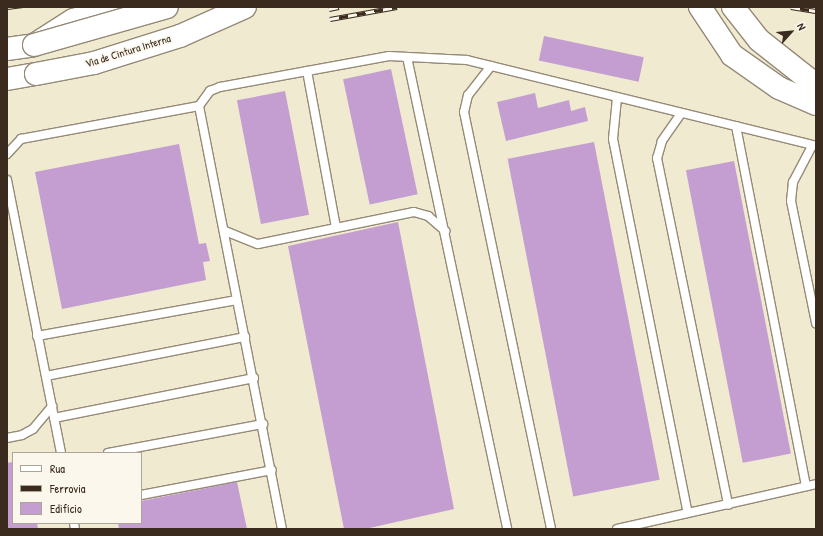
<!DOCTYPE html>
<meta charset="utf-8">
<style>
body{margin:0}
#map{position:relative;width:823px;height:536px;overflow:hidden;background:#efead0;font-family:"Patrick Hand",sans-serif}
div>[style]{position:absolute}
.building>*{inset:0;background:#c49ed1;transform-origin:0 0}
.roads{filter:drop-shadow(1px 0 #958a77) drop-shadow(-1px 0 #958a77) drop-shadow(0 1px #958a77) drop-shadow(0 -1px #958a77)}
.service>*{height:8px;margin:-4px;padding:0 4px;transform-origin:4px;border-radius:4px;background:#fff}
.primary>*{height:22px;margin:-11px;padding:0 11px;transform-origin:11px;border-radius:11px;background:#fff}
.motorway>*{height:22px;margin:-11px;padding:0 11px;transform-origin:11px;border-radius:11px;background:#fff}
.tram>*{height:1px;margin:-0.5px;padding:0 0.5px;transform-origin:0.5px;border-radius:0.5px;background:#3b2a1e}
.rail>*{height:4.5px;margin-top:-2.25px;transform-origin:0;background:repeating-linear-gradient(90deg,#fbf7ec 0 9px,#3b2a1e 0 18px);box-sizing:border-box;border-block:1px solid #3b2a1e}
.bridges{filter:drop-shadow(1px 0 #958a77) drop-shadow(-1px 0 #958a77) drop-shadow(0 1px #958a77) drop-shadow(0 -1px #958a77)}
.motorway-bridge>*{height:22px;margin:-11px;padding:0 11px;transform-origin:11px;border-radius:11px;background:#fff}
span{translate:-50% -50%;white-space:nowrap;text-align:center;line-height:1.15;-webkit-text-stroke:3px #fbf7ec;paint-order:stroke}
.street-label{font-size:11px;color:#3b2a1e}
.frame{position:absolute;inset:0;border:8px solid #3b2a1e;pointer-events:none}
.legend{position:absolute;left:12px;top:452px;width:130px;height:72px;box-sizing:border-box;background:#fbf7ec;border:1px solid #aea59a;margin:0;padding:5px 7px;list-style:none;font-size:12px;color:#3b2a1e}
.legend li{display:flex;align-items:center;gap:8px;height:20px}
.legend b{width:20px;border:1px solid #aea59a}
.north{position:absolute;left:771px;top:12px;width:40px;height:40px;-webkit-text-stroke:3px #fbf7ec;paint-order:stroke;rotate:63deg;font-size:11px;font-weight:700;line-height:16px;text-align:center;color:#3b2a1e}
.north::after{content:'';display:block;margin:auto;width:14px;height:18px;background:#3b2a1e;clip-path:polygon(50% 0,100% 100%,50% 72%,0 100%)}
</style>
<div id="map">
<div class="building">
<div style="left:544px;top:36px;width:102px;height:25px;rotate:12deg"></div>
<div style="left:391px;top:69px;width:128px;height:49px;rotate:78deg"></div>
<div style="left:285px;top:91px;width:126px;height:49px;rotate:79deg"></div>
<div style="clip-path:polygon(535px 93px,538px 108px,569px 100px,571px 111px,585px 107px,588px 121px,506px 141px,497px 102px)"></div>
<div style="left:594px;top:142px;width:344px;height:88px;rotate:79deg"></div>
<div style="clip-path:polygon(179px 144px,199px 244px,206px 243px,210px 261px,203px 262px,206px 280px,62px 309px,35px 172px)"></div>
<div style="left:734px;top:161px;width:298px;height:49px;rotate:79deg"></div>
<div style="clip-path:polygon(398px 222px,454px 509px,365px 529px,344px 529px,288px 246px)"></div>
<div style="clip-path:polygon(13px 462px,13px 523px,37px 523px,38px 529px,7px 529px,7px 463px)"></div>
<div style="clip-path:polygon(237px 482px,247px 529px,119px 529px,118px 523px,141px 523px,141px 501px)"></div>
</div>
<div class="roads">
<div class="service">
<div style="left:407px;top:57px;width:482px;rotate:78deg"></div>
<div style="left:491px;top:66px;width:37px;rotate:128deg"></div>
<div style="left:468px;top:95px;width:17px;rotate:103deg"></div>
<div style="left:464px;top:112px;width:426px;rotate:78.2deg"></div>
<div style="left:307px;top:71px;width:159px;rotate:79.5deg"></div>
<div style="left:617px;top:98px;width:41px;rotate:95.6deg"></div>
<div style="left:613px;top:139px;width:381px;rotate:78.7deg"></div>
<div style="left:199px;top:106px;width:431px;rotate:78.9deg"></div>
<div style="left:680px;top:115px;width:32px;rotate:125deg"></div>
<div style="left:662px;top:141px;width:18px;rotate:106deg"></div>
<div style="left:657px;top:158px;width:354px;rotate:78.4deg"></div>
<div style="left:736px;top:126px;width:367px;rotate:79deg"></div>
<div style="left:812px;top:146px;width:41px;rotate:117.8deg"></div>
<div style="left:793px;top:182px;width:19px;rotate:96deg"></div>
<div style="left:791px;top:201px;width:125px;rotate:78.4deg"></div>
<div style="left:7px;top:154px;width:21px;rotate:-47deg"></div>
<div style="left:21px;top:139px;width:181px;rotate:-10.5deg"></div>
<div style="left:199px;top:106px;width:19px;rotate:-54deg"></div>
<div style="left:210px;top:91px;width:11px;rotate:-22deg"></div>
<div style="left:220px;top:87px;width:172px;rotate:-10.4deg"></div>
<div style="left:389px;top:56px;width:78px;rotate:2.9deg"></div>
<div style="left:467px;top:60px;width:359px;rotate:13.8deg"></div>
<div style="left:7px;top:180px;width:278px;rotate:78.8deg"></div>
<div style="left:225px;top:231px;width:35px;rotate:22deg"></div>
<div style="left:258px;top:244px;width:159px;rotate:-11.6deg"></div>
<div style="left:414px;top:212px;width:15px;rotate:16deg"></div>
<div style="left:428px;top:216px;width:23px;rotate:41deg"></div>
<div style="left:37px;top:336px;width:203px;rotate:-10.2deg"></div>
<div style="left:46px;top:376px;width:203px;rotate:-11.1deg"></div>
<div style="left:54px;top:418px;width:204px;rotate:-11.3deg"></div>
<div style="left:7px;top:438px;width:15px;rotate:-11deg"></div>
<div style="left:22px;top:435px;width:13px;rotate:-29deg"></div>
<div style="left:33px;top:429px;width:30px;rotate:-50deg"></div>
<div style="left:108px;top:453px;width:158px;rotate:-10.6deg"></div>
<div style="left:141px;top:495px;width:133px;rotate:-10.8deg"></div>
<div style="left:74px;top:523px;width:6px;rotate:81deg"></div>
<div style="left:617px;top:529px;width:204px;rotate:-12.7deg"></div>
</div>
<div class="primary">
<div style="left:700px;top:7px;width:58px;rotate:56.3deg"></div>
<div style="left:732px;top:55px;width:57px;rotate:35.1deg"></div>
<div style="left:779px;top:88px;width:40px;rotate:23.4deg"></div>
<div style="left:733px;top:7px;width:42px;rotate:51.8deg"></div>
<div style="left:759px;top:40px;width:73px;rotate:38.3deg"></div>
</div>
<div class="motorway">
<div style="left:735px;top:7px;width:5px;rotate:68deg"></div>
<div style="left:7px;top:49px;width:27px;rotate:-8deg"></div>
<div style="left:34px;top:45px;width:46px;rotate:-32.7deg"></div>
<div style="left:73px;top:20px;width:48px;rotate:-15.8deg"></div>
<div style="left:7px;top:79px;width:29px;rotate:-10deg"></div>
</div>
</div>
<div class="tram">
<div style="left:7px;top:9px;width:16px;rotate:-7deg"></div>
</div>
<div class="rail">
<div style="left:791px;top:7px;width:25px;rotate:9deg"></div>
<div style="left:329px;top:9px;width:10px;rotate:-11deg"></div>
<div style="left:330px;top:19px;width:68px;rotate:-10.2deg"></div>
</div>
<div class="bridges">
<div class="motorway-bridge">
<div style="left:34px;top:45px;width:138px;rotate:-15.9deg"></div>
<div style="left:36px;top:74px;width:59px;rotate:-10.7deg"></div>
<div style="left:94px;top:63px;width:90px;rotate:-17.4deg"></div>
<div style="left:180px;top:36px;width:71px;rotate:-24deg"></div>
</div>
</div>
<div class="street-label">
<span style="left:128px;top:51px;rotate:-17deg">Via de Cintura Interna</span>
</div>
<div class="frame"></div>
<ul class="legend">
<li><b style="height:5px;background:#fff"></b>Rua</li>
<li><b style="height:5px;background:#3b2a1e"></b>Ferrovia</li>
<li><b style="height:11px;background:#c49ed1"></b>Edifício</li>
</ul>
<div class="north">N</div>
</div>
